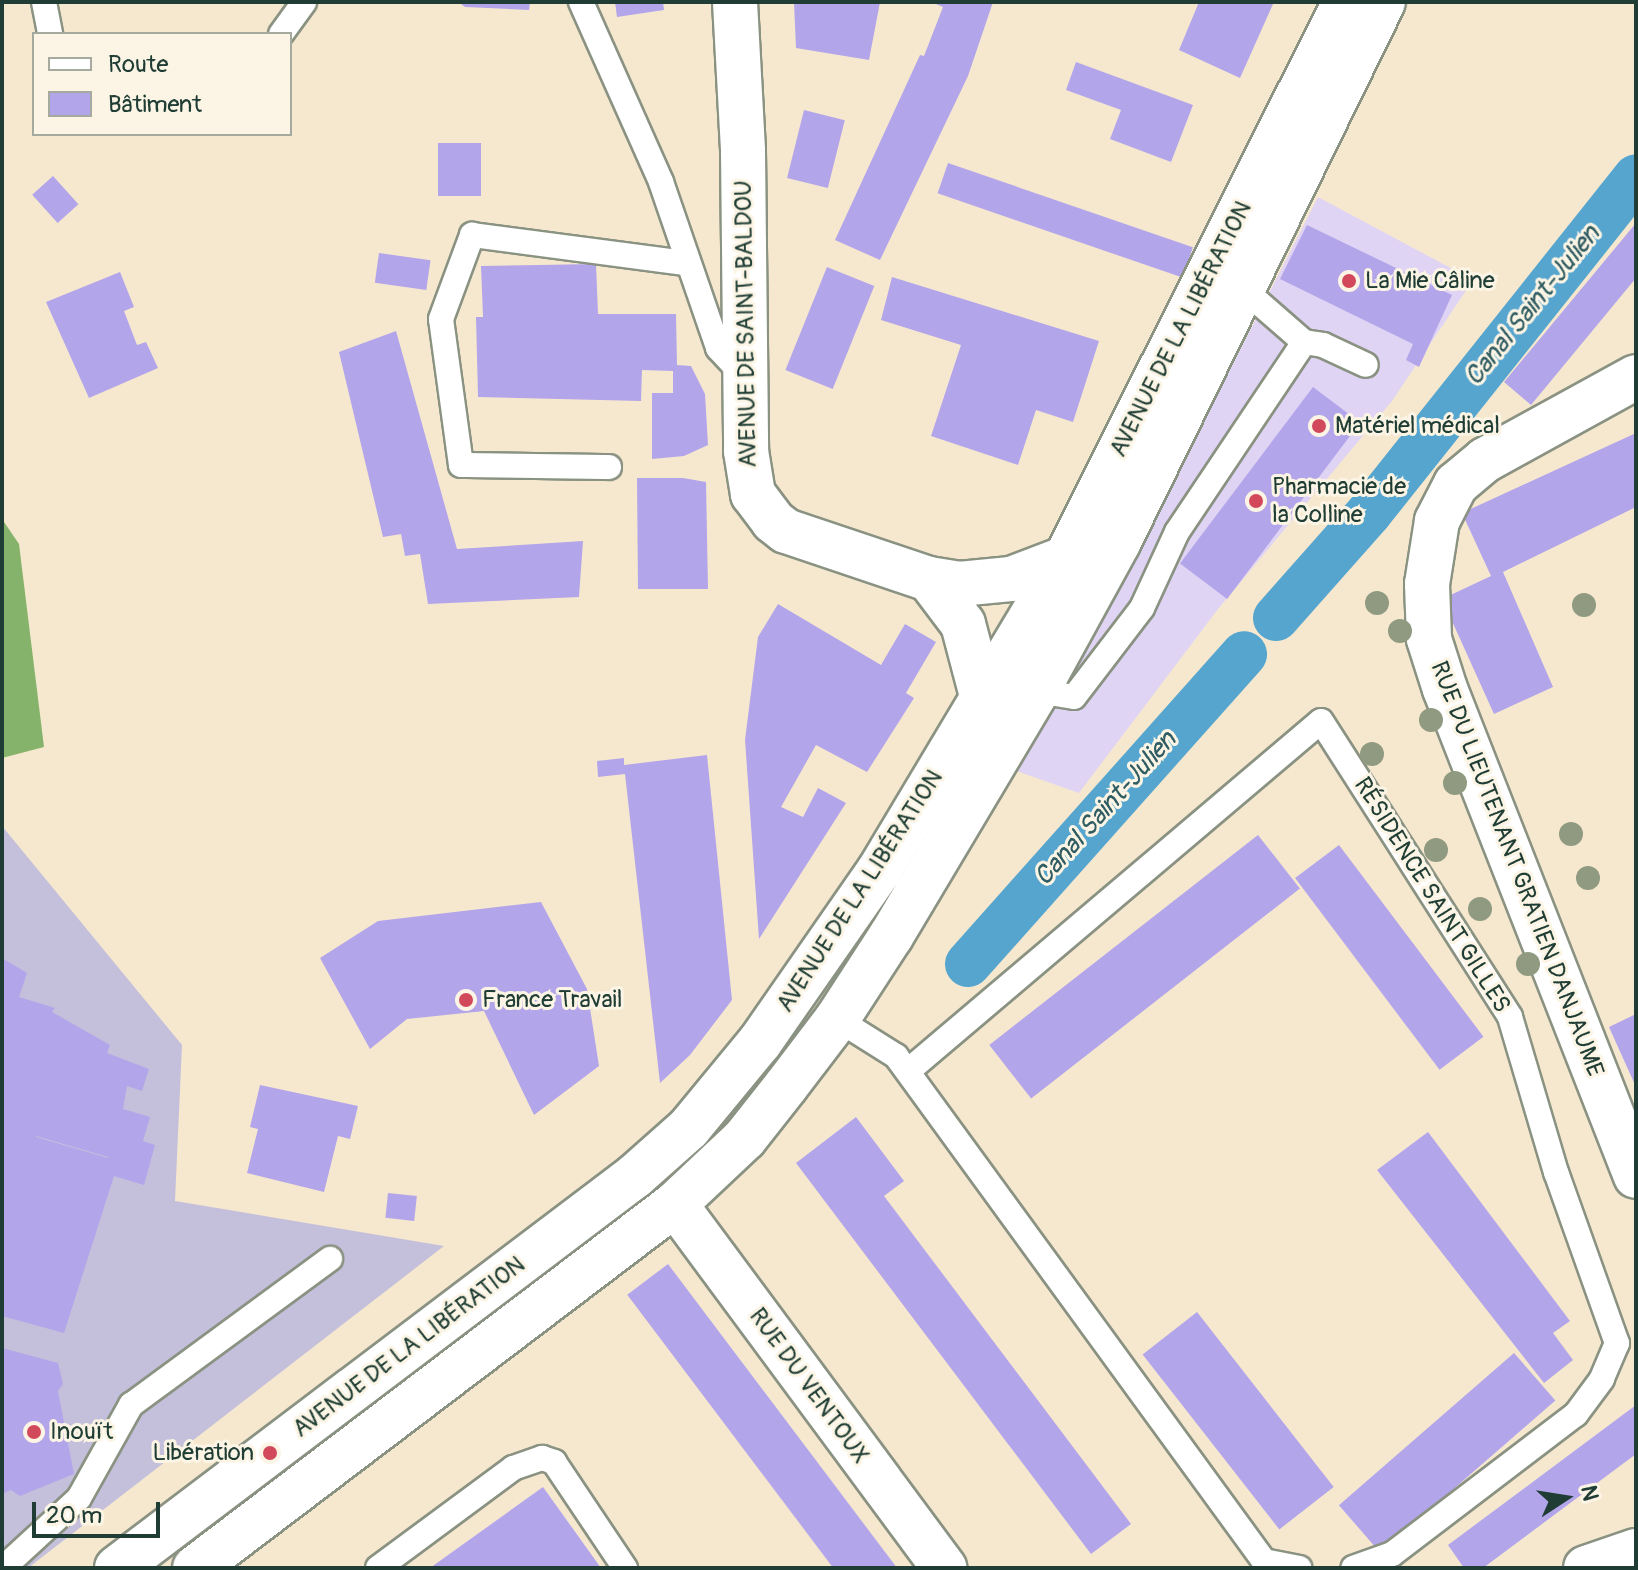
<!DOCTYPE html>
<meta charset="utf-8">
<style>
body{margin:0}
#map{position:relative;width:1638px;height:1570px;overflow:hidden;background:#f6e8cf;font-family:Pangolin,sans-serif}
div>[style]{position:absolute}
.built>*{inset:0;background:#e0d4f4}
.industrial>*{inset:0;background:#c4c0db}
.forest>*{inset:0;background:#86b36b}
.canal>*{height:46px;margin:-23px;padding:0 23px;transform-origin:23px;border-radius:23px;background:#55a5cf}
.building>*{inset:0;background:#b3a5ea;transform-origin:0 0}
.roads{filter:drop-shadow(2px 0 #8a9282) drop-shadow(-2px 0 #8a9282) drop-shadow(0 2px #8a9282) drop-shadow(0 -2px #8a9282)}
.service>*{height:24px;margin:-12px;padding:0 12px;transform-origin:12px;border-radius:12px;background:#fff}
.minor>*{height:44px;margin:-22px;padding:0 22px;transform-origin:22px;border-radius:22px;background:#fff}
.tertiary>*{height:44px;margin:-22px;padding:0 22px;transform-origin:22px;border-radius:22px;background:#fff}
.secondary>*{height:44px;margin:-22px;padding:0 22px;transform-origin:22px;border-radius:22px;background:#fff}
.trees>*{width:24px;height:24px;margin:-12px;border-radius:50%;background:#8f9a81}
.dots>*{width:22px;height:22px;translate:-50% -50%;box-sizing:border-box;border:4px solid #fcf5e5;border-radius:50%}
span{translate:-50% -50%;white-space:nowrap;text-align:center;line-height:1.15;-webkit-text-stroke:6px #fcf5e5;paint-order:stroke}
.poi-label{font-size:24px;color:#1f3d34}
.left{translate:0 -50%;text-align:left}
.right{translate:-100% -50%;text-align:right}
.street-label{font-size:24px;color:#1f3d34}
.water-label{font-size:26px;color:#2f5c62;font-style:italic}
.frame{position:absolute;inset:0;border:4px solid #1f3d34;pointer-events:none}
.legend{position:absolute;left:32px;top:32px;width:260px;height:104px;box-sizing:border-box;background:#fcf5e5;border:2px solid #a4ab9e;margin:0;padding:10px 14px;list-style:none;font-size:24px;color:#1f3d34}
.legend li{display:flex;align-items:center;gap:16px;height:40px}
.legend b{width:40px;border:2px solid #a4ab9e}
.north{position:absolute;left:1526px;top:1458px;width:80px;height:80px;-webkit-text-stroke:6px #fcf5e5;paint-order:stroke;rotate:78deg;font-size:22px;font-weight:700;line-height:32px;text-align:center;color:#1f3d34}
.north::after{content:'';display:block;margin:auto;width:28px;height:36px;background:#1f3d34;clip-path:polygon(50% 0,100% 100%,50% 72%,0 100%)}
.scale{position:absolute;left:32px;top:1502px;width:128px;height:36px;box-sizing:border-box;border:4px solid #1f3d34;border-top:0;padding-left:10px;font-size:24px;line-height:28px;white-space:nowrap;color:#1f3d34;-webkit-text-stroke:6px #fcf5e5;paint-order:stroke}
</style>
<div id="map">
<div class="built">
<div style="clip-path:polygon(1318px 197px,1473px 280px,1392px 401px,1218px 609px,1079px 793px,1005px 767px,1155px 517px)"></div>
</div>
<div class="industrial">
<div style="clip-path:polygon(2px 826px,182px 1045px,175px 1201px,444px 1246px,28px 1568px,2px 1568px)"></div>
</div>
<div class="forest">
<div style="clip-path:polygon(2px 519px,19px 544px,44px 747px,2px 758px)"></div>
</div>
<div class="canal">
<div style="left:1276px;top:618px;width:140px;rotate:-48.5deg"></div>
<div style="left:1369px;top:513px;width:429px;rotate:-51.5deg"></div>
<div style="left:968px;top:964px;width:415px;rotate:-48.3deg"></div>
</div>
<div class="building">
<div style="clip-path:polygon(458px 2px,530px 2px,529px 10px,465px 7px)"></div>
<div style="clip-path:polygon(615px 2px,663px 2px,664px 10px,617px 17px)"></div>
<div style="clip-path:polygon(794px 2px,880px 2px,869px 60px,796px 48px)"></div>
<div style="clip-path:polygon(931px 2px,993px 2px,968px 76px,880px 260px,835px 240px,920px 55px,924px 56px,943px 7px)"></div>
<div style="clip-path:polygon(1199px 2px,1273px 4px,1240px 78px,1179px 50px)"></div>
<div style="clip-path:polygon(1076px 62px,1193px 105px,1171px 162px,1110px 139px,1121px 110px,1066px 90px)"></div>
<div style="left:804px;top:110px;width:42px;height:70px;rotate:14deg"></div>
<div style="left:481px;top:143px;width:53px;height:43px;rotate:90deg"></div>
<div style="left:948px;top:163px;width:259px;height:32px;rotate:19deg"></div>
<div style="left:53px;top:176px;width:38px;height:28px;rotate:48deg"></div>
<div style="clip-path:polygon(1636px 223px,1636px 278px,1531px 405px,1504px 382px)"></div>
<div style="clip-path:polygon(1307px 225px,1452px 295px,1419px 367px,1406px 360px,1413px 344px,1280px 279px)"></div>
<div style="left:379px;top:253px;width:52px;height:30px;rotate:8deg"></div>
<div style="clip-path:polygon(596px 264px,598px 314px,676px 314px,677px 365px,691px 366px,705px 394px,708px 445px,684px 456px,652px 459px,652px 393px,673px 393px,673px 371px,642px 370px,641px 401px,478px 397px,476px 317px,483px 317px,481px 266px)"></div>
<div style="left:827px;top:267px;width:51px;height:111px;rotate:22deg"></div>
<div style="clip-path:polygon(120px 272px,134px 307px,124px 311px,137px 345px,146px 342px,158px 368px,89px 398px,46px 302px)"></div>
<div style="clip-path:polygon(892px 277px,1099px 341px,1073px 422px,1036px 410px,1018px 465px,931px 436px,961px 345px,881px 320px)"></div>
<div style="clip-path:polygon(396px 331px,457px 549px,583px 541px,579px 597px,428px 604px,420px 554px,405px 556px,401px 534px,383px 537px,339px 352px)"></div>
<div style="left:1313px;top:387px;width:59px;height:221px;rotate:37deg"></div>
<div style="clip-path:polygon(1636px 433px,1636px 507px,1503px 572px,1553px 687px,1494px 714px,1442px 599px,1491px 576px,1462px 513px)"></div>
<div style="clip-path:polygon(637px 478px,683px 478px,706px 482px,708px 589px,638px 589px)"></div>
<div style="clip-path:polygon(778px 604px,881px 665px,905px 624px,936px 642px,906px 693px,914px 698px,867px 772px,816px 745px,781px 807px,803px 817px,818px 788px,846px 803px,759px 939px,745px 740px,758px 637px)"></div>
<div style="clip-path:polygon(707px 755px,732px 1000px,690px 1055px,660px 1083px,625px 774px,598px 777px,597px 761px,624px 758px,624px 765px)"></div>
<div style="left:1258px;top:835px;width:68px;height:341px;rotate:52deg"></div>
<div style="left:1339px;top:845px;width:240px;height:55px;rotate:53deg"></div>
<div style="clip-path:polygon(541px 902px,587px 989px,599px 1066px,534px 1115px,484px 1011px,407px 1019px,370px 1049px,320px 958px,378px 921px)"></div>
<div style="clip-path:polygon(evenodd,2px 958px,27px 973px,19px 997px,55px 1008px,52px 1012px,110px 1045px,107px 1053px,149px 1069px,142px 1091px,127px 1086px,123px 1109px,150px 1117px,143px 1141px,155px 1145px,144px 1185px,114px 1176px,64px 1333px,2px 1316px,2px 958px,36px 1136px,108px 1157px,108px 1158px,36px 1137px,36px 1136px)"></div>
<div style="clip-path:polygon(1636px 1014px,1636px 1087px,1609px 1027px)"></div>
<div style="clip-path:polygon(260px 1085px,358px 1106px,350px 1139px,338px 1136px,324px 1192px,247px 1173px,258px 1129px,250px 1127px)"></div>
<div style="clip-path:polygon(856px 1117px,904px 1181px,884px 1196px,1131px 1524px,1091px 1554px,796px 1163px)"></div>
<div style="clip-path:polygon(1428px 1132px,1570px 1321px,1553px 1333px,1573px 1360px,1544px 1383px,1377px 1170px)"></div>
<div style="left:388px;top:1193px;width:29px;height:25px;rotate:6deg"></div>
<div style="left:668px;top:1264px;width:381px;height:51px;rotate:53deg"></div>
<div style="left:1197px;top:1312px;width:222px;height:69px;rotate:52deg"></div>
<div style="clip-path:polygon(2px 1348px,58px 1363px,63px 1384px,58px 1391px,74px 1474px,20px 1496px,11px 1490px,2px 1494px)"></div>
<div style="left:1514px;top:1353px;width:63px;height:232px;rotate:49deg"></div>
<div style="clip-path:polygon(1636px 1405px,1636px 1454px,1483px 1568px,1464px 1568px,1448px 1545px)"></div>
<div style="clip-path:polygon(543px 1487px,601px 1568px,430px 1568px)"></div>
</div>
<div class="roads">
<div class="service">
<div style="left:44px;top:2px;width:33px;rotate:79deg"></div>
<div style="left:581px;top:2px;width:197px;rotate:66deg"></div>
<div style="left:661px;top:182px;width:176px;rotate:71deg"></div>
<div style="left:718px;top:348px;width:37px;rotate:47deg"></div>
<div style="left:281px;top:34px;width:39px;rotate:-54deg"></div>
<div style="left:1304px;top:342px;width:19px;rotate:9deg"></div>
<div style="left:1323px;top:345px;width:47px;rotate:24.9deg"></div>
<div style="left:609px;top:467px;width:148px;rotate:-179.2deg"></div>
<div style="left:461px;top:465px;width:147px;rotate:-97.8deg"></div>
<div style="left:441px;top:319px;width:90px;rotate:-69.7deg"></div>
<div style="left:472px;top:235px;width:216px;rotate:7.5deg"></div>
<div style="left:1037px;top:691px;width:37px;rotate:9deg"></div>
<div style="left:1074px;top:697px;width:112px;rotate:-52.6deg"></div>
<div style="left:1142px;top:608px;width:84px;rotate:-65.3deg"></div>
<div style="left:1177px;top:532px;width:229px;rotate:-56.2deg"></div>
<div style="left:1304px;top:342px;width:82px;rotate:-138.9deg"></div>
<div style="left:837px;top:1019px;width:70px;rotate:32.1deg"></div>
<div style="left:896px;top:1056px;width:625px;rotate:53.92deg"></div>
<div style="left:1264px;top:1561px;width:36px;rotate:11deg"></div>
<div style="left:908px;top:1071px;width:541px;rotate:-40.28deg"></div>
<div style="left:1321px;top:721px;width:351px;rotate:57.4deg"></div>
<div style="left:1510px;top:1017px;width:162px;rotate:73.5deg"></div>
<div style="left:1556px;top:1172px;width:182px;rotate:70.4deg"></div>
<div style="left:1617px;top:1343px;width:39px;rotate:113deg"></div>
<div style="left:1602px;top:1379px;width:44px;rotate:126.6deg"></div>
<div style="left:1576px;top:1414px;width:231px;rotate:142.7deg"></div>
<div style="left:1392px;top:1554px;width:41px;rotate:160.3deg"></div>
<div style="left:3px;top:1568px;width:103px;rotate:-42.6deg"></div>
<div style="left:79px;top:1498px;width:107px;rotate:-60.8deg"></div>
<div style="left:131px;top:1405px;width:247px;rotate:-36.3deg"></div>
<div style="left:378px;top:1568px;width:168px;rotate:-36.5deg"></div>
<div style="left:513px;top:1468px;width:31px;rotate:-19deg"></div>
<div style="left:542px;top:1458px;width:13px;rotate:18deg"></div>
<div style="left:554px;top:1462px;width:128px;rotate:56.2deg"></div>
</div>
<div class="minor">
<div style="left:1636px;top:377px;width:172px;rotate:151.2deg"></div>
<div style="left:1485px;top:460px;width:38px;rotate:140deg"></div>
<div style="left:1456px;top:484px;width:42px;rotate:117.2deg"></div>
<div style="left:1437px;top:521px;width:64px;rotate:99deg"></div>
<div style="left:1427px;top:584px;width:55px;rotate:87.9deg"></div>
<div style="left:1429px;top:639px;width:52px;rotate:72.3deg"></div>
<div style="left:1445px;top:689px;width:523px;rotate:68.59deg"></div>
<div style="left:675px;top:1204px;width:453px;rotate:53.5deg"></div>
<div style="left:1586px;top:1568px;width:53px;rotate:-18.8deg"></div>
</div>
<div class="tertiary">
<div style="left:735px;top:2px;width:149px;rotate:86.9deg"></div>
<div style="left:743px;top:151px;width:300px;rotate:89.4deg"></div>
<div style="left:746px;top:451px;width:44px;rotate:80.8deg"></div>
<div style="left:753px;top:494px;width:34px;rotate:53deg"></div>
<div style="left:773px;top:521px;width:16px;rotate:38deg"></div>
<div style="left:786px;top:531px;width:151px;rotate:18.6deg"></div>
<div style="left:929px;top:579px;width:30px;rotate:9deg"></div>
<div style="left:959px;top:584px;width:52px;rotate:-5.5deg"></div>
<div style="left:1011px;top:579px;width:59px;rotate:-20.9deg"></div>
<div style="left:929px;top:579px;width:56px;rotate:52.9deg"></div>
<div style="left:963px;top:624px;width:74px;rotate:75.2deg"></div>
</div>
<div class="secondary">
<div style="left:117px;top:1568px;width:650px;rotate:-37.12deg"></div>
<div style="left:635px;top:1176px;width:72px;rotate:-41.6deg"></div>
<div style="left:689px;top:1128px;width:112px;rotate:-50.5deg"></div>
<div style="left:760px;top:1042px;width:208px;rotate:-55.2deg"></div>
<div style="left:879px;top:871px;width:365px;rotate:-59.1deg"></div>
<div style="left:1066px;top:558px;width:622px;rotate:-63.35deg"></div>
<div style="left:195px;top:1568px;width:602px;rotate:-37.17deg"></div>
<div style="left:675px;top:1204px;width:96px;rotate:-43.3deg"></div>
<div style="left:745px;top:1138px;width:66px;rotate:-51.7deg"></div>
<div style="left:786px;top:1086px;width:84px;rotate:-52.7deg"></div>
<div style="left:837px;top:1019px;width:99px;rotate:-57deg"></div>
<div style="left:891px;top:936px;width:285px;rotate:-59.2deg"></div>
<div style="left:1037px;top:691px;width:169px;rotate:-61.3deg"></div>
<div style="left:1118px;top:543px;width:602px;rotate:-63.9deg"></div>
</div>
</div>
<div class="trees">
<div style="left:1377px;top:603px"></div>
<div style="left:1584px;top:605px"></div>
<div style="left:1400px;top:631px"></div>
<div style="left:1431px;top:720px"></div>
<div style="left:1372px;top:754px"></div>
<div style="left:1455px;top:783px"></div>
<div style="left:1571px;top:834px"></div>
<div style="left:1436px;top:850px"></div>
<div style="left:1588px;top:878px"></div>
<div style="left:1480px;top:909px"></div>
<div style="left:1528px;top:964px"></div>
</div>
<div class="dots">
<div style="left:1349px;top:281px;background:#d1495b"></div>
<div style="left:1319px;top:426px;background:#d1495b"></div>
<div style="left:1256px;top:501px;background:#d1495b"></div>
<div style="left:466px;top:1000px;background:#d1495b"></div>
<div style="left:34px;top:1432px;background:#d1495b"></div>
<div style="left:270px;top:1453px;background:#d1495b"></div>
</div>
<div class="poi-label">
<span class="left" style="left:1365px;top:281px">La Mie Câline</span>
<span class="left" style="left:1335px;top:426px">Matériel médical</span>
<span class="left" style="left:1272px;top:501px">Pharmacie de<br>la Colline</span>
<span class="left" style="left:482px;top:1000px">France Travail</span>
<span class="left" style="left:50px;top:1432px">Inouït</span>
<span class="right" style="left:254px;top:1453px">Libération</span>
</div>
<div class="street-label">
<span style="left:746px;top:324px;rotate:-91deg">AVENUE DE SAINT-BALDOU</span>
<span style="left:1181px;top:329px;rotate:-63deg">AVENUE DE LA LIBÉRATION</span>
<span style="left:1517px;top:869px;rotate:69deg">RUE DU LIEUTENANT GRATIEN DANJAUME</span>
<span style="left:860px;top:891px;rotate:-57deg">AVENUE DE LA LIBÉRATION</span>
<span style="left:1432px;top:895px;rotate:58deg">RÉSIDENCE SAINT GILLES</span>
<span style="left:409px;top:1347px;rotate:-37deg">AVENUE DE LA LIBÉRATION</span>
<span style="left:809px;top:1386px;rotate:54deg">RUE DU VENTOUX</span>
</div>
<div class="water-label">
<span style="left:1533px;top:306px;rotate:-51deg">Canal Saint-Julien</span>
<span style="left:1106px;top:809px;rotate:-48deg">Canal Saint-Julien</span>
</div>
<div class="frame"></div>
<ul class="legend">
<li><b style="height:10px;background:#fff"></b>Route</li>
<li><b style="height:22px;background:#b3a5ea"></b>Bâtiment</li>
</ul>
<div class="north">N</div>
<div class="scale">20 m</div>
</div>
